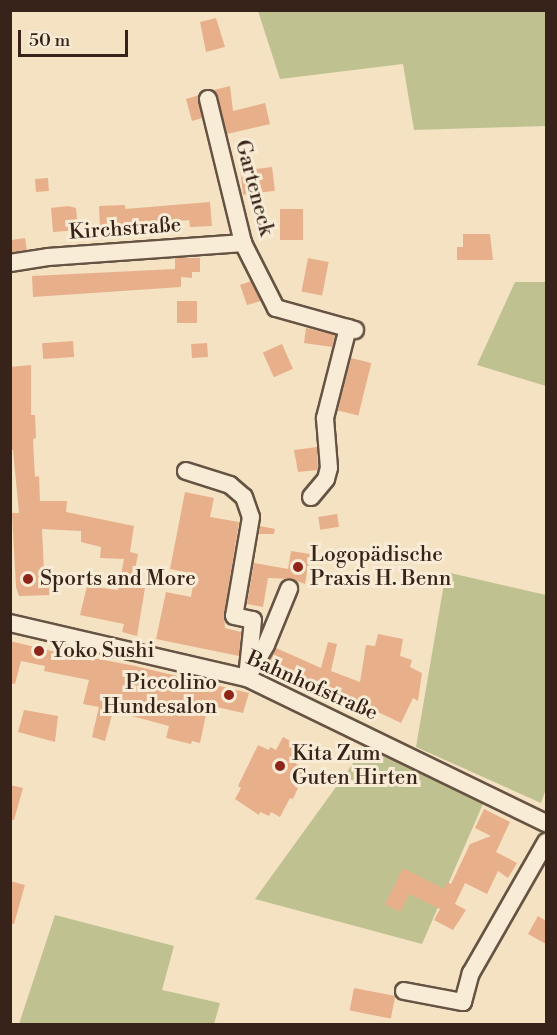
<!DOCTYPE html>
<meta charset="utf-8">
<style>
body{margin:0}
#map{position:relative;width:557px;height:1035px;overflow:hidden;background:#f4e2c2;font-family:"Libre Bodoni",serif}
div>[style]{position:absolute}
.green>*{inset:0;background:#bfc290}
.building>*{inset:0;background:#e7b08b;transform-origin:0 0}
.roads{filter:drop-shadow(2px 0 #665343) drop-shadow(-2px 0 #665343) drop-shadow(0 2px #665343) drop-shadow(0 -2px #665343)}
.minor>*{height:16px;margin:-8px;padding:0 8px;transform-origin:8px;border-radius:8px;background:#f8ecd7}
.dots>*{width:16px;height:16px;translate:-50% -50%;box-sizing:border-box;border:3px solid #f8ecd7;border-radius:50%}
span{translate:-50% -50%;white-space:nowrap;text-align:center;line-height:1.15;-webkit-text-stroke:6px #f8ecd7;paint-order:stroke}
.street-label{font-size:21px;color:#372319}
.poi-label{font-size:21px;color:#372319}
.left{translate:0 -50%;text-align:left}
.right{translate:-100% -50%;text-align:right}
.frame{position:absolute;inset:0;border:12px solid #372319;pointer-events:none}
.scale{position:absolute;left:18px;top:30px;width:110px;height:27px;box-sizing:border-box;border:3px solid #372319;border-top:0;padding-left:8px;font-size:18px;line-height:21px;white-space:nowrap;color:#372319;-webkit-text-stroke:4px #f8ecd7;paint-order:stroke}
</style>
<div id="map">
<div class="green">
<div style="clip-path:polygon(258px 11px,546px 11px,546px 126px,414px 130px,403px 64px,280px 79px)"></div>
<div style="clip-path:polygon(515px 282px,546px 282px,546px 386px,477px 365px)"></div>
<div style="clip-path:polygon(446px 572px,546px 595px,546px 789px,541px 803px,416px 747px)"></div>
<div style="clip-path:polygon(370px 740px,486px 797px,422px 944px,255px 899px)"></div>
<div style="clip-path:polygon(55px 915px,174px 946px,162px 990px,220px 1003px,214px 1024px,19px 1024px)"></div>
</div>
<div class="building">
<div style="clip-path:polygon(216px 18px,225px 47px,206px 52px,200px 22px)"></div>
<div style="clip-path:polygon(230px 86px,233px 111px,265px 103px,270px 124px,227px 134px,218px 97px,214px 90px)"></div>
<div style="clip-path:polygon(199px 95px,202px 118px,192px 121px,186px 99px)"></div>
<div style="left:272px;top:167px;width:24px;height:32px;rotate:83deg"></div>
<div style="left:48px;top:178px;width:13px;height:13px;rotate:86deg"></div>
<div style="clip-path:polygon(210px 202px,212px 226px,190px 227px,189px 220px,166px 222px,166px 228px,145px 230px,145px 226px,100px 228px,99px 206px,125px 205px,125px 209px)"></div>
<div style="clip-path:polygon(68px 206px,76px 208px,78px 230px,53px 232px,51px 208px)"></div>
<div style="left:280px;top:209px;width:23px;height:31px"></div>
<div style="clip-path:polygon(463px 234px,490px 234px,493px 260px,457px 260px,457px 247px,463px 247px)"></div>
<div style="left:25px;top:238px;width:12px;height:15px;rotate:81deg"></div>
<div style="clip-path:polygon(175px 258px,200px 258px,200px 272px,192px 272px,192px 278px,181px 277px,181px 287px,33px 297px,32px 276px,175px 269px)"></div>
<div style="left:308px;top:258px;width:21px;height:34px;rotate:11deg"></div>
<div style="clip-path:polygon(251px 281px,261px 301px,247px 305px,240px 285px)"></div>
<div style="left:177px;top:301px;width:20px;height:22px"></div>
<div style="clip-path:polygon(306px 328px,335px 335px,332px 347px,304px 343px)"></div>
<div style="left:73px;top:341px;width:16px;height:31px;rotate:86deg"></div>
<div style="left:207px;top:343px;width:14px;height:16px;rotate:86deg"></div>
<div style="left:282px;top:344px;width:27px;height:21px;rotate:66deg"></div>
<div style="left:351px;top:358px;width:21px;height:54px;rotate:14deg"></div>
<div style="clip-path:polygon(31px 365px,31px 415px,35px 415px,36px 438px,33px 439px,34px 459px,35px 477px,39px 476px,40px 501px,67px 501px,66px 512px,134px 526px,130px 552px,138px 554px,132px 585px,145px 588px,137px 636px,122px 632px,124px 624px,80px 615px,87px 586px,118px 590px,124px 559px,100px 558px,101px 547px,81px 542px,81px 531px,42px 529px,44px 572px,49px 572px,50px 595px,19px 596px,16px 587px,12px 513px,19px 513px,13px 450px,10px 450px,10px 367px)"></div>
<div style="clip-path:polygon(317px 447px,318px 470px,298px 472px,294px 450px)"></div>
<div style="clip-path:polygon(185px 492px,214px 498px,210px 517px,239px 522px,224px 615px,225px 628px,241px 632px,239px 656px,156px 639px,166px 592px,191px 597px,195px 574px,170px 569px)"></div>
<div style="left:337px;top:514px;width:13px;height:19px;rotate:81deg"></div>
<div style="clip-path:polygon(260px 526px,275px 529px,274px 534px,259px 534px)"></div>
<div style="clip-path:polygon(291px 551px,310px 554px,305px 584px,292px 579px,268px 578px,263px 607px,247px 604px,254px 563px,288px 569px)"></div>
<div style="clip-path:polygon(378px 634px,403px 639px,400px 656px,412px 660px,410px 667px,422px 673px,418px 701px,413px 698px,401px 723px,361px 704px,264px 669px,276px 648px,321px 668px,328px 642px,337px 644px,331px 671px,360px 682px,366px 645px,375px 646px)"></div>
<div style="clip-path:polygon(10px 641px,94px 661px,94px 658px,135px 666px,249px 693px,243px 713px,208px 705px,200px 743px,192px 741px,191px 744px,166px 738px,169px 726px,113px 711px,105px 741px,92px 737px,99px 707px,83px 704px,89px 680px,44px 671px,45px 666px,21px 661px,15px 684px,10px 683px)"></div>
<div style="clip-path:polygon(24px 710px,58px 716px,55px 742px,18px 732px)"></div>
<div style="clip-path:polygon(283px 737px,303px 748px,296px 764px,305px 768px,295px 787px,298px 788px,293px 799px,290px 798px,280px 817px,271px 812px,269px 816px,260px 812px,259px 815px,235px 799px,241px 788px,238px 786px,258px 745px,269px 750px,270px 747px,276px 750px)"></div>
<div style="clip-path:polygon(10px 785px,23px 788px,14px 820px,10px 819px)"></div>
<div style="clip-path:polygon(484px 809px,510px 822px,496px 852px,517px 863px,508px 878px,498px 871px,487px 894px,465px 883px,455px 904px,466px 910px,453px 930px,434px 920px,440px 909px,409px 894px,400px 912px,385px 904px,403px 868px,444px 889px,447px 882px,451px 884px,470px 844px,491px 836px,475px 828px)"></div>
<div style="clip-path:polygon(10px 881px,25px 885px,14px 924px,10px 924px)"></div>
<div style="clip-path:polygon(538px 916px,546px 921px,546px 944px,528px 934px)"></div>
<div style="left:354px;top:988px;width:42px;height:23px;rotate:11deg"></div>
</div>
<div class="roads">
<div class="minor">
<div style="left:208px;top:99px;width:148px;rotate:76.3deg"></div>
<div style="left:243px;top:243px;width:73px;rotate:63.1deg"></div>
<div style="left:276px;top:308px;width:82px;rotate:15.6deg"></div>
<div style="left:10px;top:263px;width:38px;rotate:-9deg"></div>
<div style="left:48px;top:257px;width:196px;rotate:-4.1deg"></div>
<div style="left:186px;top:471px;width:46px;rotate:17.7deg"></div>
<div style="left:230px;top:485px;width:18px;rotate:41deg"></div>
<div style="left:244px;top:497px;width:21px;rotate:71deg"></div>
<div style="left:251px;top:517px;width:100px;rotate:99.7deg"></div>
<div style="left:234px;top:616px;width:19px;rotate:12deg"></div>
<div style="left:253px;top:620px;width:58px;rotate:95.9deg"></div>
<div style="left:247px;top:678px;width:38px;rotate:-60deg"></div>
<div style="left:266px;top:645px;width:61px;rotate:-67.7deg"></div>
<div style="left:311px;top:497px;width:23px;rotate:-50deg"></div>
<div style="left:326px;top:479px;width:11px;rotate:-75deg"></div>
<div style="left:329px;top:468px;width:50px;rotate:-94.6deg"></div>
<div style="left:325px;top:418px;width:93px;rotate:-75.7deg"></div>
<div style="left:10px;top:623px;width:243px;rotate:13.1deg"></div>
<div style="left:247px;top:678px;width:332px;rotate:25.9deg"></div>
<div style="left:404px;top:991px;width:60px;rotate:10.6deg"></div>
<div style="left:463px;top:1002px;width:30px;rotate:-75deg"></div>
<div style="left:471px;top:973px;width:151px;rotate:-60.2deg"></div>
</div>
</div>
<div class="dots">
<div style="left:298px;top:567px;background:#8f2418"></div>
<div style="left:28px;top:579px;background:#8f2418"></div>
<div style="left:39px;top:651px;background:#8f2418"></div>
<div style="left:229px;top:695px;background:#8f2418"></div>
<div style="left:280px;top:766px;background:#8f2418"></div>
</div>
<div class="street-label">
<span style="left:254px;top:188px;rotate:75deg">Garteneck</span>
<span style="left:125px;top:229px;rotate:-4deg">Kirchstraße</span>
<span style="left:312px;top:686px;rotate:24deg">Bahnhofstraße</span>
</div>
<div class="poi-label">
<span class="left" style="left:310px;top:567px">Logopädische<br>Praxis H. Benn</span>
<span class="left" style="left:40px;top:579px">Sports and More</span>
<span class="left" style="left:51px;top:651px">Yoko Sushi</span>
<span class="right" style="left:217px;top:695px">Piccolino<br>Hundesalon</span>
<span class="left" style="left:292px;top:766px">Kita Zum<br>Guten Hirten</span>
</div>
<div class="frame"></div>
<div class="scale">50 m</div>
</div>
